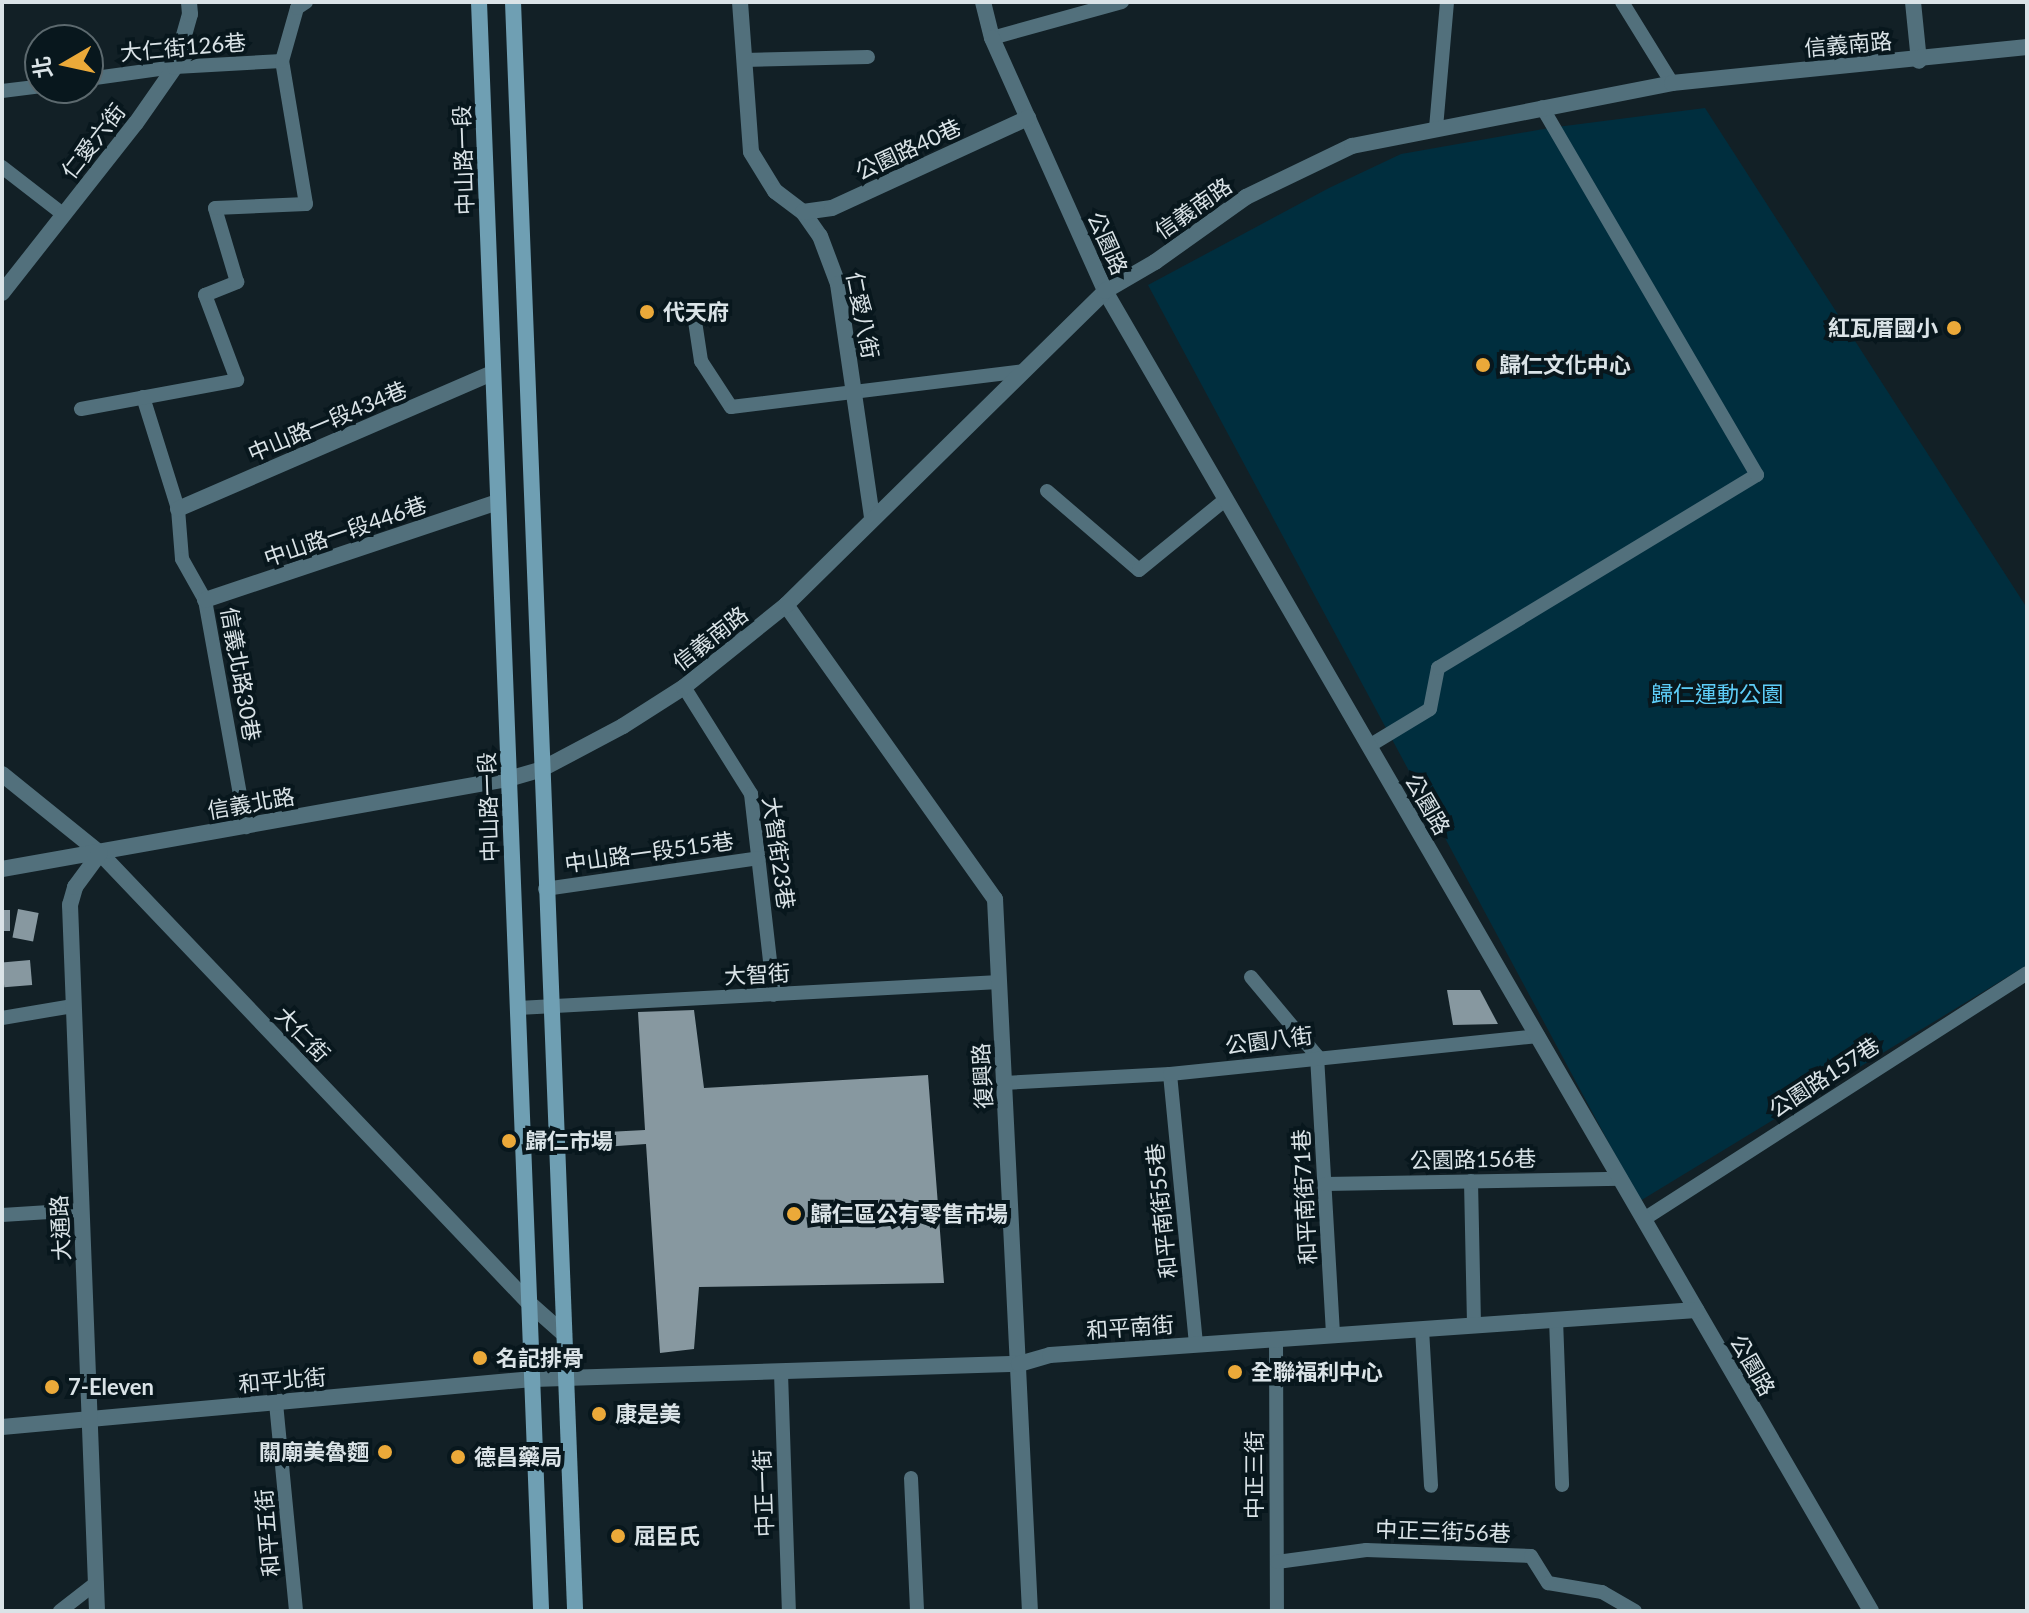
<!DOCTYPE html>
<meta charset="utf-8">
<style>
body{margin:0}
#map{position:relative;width:2029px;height:1613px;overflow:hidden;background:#122026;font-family:Lato,"Noto Sans TC",sans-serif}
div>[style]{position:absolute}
.green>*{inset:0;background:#002e3e}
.building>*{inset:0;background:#8798a0;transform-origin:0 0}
.lane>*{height:14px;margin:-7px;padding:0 7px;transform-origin:7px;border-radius:7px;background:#52707c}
.street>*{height:16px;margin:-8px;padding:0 8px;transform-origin:8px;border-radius:8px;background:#52707c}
.secondary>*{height:16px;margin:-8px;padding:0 8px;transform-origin:8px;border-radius:8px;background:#6f9fb3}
.dots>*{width:22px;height:22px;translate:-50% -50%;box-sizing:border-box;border:4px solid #08171d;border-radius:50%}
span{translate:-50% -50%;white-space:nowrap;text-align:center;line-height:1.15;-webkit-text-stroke:8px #08171d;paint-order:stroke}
.street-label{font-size:22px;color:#dae3e7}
.poi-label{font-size:22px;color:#dae3e7;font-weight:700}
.left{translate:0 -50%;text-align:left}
.right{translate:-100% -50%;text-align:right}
.park-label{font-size:22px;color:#5ecef9}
.frame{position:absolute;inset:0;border:4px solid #dae3e7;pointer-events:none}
.north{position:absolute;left:24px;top:24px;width:80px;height:80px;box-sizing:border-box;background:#08171d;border:2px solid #5c696e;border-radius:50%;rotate:261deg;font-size:22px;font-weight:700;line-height:32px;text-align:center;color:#dae3e7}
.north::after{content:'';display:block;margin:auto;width:28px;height:36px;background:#eba939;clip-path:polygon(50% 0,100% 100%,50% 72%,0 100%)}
</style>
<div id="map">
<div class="green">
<div style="clip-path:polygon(1705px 108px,2027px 608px,2027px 965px,1640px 1201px,1148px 285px,1329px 188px,1401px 154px,1549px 128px)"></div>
</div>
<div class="building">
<div style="left:18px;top:909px;width:21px;height:29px;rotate:11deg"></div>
<div style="left:2px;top:910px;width:8px;height:21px"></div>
<div style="left:30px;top:960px;width:25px;height:28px;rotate:85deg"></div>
<div style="clip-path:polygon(1447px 990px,1480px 990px,1498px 1024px,1453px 1025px)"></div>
<div style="clip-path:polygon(694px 1010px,704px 1088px,928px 1075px,944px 1283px,699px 1287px,694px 1349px,660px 1353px,646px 1144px,589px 1148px,588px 1133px,645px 1130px,638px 1012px)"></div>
</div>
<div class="lane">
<div style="left:1622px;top:2px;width:95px;rotate:58.3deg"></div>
<div style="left:992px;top:38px;width:135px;rotate:-15.5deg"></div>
<div style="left:744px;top:60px;width:124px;rotate:-1.4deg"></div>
<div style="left:88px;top:79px;width:88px;rotate:-7.9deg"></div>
<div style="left:175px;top:67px;width:107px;rotate:-3.2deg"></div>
<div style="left:2px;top:91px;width:38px;rotate:-7deg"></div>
<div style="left:1436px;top:128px;width:126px;rotate:-85deg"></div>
<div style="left:2px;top:167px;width:78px;rotate:37.7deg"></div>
<div style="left:693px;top:308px;width:54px;rotate:81.4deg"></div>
<div style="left:701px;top:361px;width:55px;rotate:56.9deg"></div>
<div style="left:731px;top:407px;width:294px;rotate:-7deg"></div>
<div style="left:143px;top:397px;width:117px;rotate:72.6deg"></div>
<div style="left:178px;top:509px;width:50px;rotate:85.4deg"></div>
<div style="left:182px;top:559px;width:47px;rotate:60.7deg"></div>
<div style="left:205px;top:600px;width:231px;rotate:79.8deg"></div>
<div style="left:81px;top:409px;width:159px;rotate:-10.5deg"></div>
<div style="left:237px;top:380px;width:91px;rotate:-110.6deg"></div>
<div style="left:205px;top:295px;width:35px;rotate:-22deg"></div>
<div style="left:237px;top:282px;width:77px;rotate:-106.6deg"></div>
<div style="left:215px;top:208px;width:91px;rotate:-2.5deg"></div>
<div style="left:306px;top:204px;width:145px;rotate:-99.5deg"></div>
<div style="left:282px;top:61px;width:55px;rotate:-74.2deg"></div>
<div style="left:297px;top:8px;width:11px;rotate:-34deg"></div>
<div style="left:1047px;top:491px;width:121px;rotate:40.7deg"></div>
<div style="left:1139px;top:570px;width:112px;rotate:-39.2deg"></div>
<div style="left:684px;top:687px;width:126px;rotate:57.9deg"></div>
<div style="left:751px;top:794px;width:202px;rotate:83.5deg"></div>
<div style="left:1369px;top:746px;width:71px;rotate:-31.2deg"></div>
<div style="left:1430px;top:709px;width:42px;rotate:-79deg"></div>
<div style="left:1438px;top:668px;width:373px;rotate:-31.2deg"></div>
<div style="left:1757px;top:475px;width:426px;rotate:-120.3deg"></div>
<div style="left:545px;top:889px;width:216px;rotate:-8.2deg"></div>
<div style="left:1251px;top:977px;width:103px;rotate:50.1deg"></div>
<div style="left:1317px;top:1056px;width:279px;rotate:86.7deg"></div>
<div style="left:518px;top:1008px;width:482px;rotate:-3.1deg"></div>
<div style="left:2px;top:1018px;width:72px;rotate:-9.6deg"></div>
<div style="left:1170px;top:1074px;width:271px;rotate:84.5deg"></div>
<div style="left:1004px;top:1083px;width:166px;rotate:-3.1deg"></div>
<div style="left:1170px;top:1074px;width:370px;rotate:-5.9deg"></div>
<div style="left:1471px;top:1181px;width:144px;rotate:88.8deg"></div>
<div style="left:1325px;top:1184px;width:296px;rotate:-1deg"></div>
<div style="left:2px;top:1215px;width:79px;rotate:-3.6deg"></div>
<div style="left:1644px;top:1219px;width:455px;rotate:-32.7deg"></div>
<div style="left:1556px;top:1319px;width:166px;rotate:87.9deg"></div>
<div style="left:1422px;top:1329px;width:157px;rotate:86.7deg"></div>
<div style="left:1276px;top:1339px;width:272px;rotate:89.8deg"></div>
<div style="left:781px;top:1373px;width:238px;rotate:88.1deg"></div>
<div style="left:276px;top:1403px;width:209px;rotate:84.5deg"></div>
<div style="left:911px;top:1478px;width:133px;rotate:87.4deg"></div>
<div style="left:1277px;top:1562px;width:90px;rotate:-7.7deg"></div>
<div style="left:1366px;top:1550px;width:165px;rotate:2.1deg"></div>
<div style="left:1531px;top:1556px;width:32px;rotate:58deg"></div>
<div style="left:1548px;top:1583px;width:55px;rotate:9.5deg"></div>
<div style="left:1602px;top:1592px;width:38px;rotate:30deg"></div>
<div style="left:60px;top:1611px;width:46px;rotate:-37.9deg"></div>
</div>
<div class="street">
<div style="left:740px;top:2px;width:150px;rotate:85.8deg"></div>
<div style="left:751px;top:152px;width:46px;rotate:58.4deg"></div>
<div style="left:775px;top:191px;width:35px;rotate:37deg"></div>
<div style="left:803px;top:212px;width:29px;rotate:55deg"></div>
<div style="left:820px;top:236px;width:51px;rotate:69.4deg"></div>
<div style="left:838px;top:284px;width:236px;rotate:81.7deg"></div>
<div style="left:983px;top:2px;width:37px;rotate:76deg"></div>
<div style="left:992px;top:38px;width:277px;rotate:65.9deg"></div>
<div style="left:1105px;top:291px;width:1526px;rotate:59.87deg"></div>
<div style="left:1913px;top:2px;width:59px;rotate:84.2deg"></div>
<div style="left:803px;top:212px;width:29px;rotate:-8deg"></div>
<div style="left:832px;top:208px;width:216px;rotate:-24.7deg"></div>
<div style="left:2px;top:293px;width:216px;rotate:-51.8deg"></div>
<div style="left:136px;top:123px;width:68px;rotate:-55.1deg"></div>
<div style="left:175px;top:67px;width:55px;rotate:-74.2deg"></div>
<div style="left:190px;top:14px;width:12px;rotate:-95deg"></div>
<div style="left:178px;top:509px;width:343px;rotate:-23.4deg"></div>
<div style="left:205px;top:600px;width:309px;rotate:-18.5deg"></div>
<div style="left:786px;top:605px;width:361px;rotate:54.6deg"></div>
<div style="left:995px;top:899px;width:713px;rotate:87.19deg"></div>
<div style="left:2px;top:774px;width:126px;rotate:38.9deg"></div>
<div style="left:100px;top:853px;width:622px;rotate:46.37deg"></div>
<div style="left:529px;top:1303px;width:47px;rotate:41.5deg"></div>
<div style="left:2px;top:869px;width:514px;rotate:-10.09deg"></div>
<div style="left:508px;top:779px;width:33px;rotate:-16deg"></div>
<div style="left:540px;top:770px;width:94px;rotate:-27.9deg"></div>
<div style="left:623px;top:726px;width:72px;rotate:-32.6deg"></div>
<div style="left:684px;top:687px;width:131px;rotate:-38.8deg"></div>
<div style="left:786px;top:605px;width:448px;rotate:-44.5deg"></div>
<div style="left:1105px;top:291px;width:58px;rotate:-30.1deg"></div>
<div style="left:1155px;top:262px;width:112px;rotate:-35.5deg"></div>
<div style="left:1246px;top:197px;width:118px;rotate:-25.7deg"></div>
<div style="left:1352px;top:146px;width:326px;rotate:-11.1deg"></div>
<div style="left:1672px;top:83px;width:357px;rotate:-5.8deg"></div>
<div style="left:2px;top:1427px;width:533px;rotate:-5.17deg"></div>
<div style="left:533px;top:1379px;width:486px;rotate:-1.8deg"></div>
<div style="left:1019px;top:1364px;width:32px;rotate:-16deg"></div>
<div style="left:1050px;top:1355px;width:648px;rotate:-3.98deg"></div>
<div style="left:97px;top:1611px;width:707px;rotate:-92.19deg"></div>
<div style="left:70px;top:905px;width:19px;rotate:-74deg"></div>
<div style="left:75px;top:887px;width:42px;rotate:-53.7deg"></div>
</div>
<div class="secondary">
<div style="left:479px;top:2px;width:1610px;rotate:87.79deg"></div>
<div style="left:513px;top:2px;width:1610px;rotate:87.79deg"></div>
</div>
<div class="dots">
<div style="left:647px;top:312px;background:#eba939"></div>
<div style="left:1954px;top:328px;background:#eba939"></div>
<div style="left:1483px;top:365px;background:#eba939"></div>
<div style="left:509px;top:1141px;background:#eba939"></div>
<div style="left:794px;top:1214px;background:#eba939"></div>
<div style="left:480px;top:1358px;background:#eba939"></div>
<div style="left:1235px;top:1372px;background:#eba939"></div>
<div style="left:52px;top:1387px;background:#eba939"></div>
<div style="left:599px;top:1414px;background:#eba939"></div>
<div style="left:385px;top:1452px;background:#eba939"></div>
<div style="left:458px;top:1457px;background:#eba939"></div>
<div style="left:618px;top:1536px;background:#eba939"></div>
</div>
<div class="street-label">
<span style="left:1848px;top:44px;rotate:-5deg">信義南路</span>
<span style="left:183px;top:47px;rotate:-5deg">大仁街126巷</span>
<span style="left:93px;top:141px;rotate:-52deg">仁愛六街</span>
<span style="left:908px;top:149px;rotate:-25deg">公園路40巷</span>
<span style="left:463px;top:160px;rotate:-92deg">中山路一段</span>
<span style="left:1193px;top:208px;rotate:-35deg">信義南路</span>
<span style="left:1108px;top:243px;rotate:66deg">公園路</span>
<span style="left:863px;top:315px;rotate:79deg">仁愛八街</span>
<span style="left:327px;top:421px;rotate:-23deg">中山路一段434巷</span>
<span style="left:345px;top:531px;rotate:-19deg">中山路一段446巷</span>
<span style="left:710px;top:638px;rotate:-38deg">信義南路</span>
<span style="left:241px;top:674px;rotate:80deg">信義北路30巷</span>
<span style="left:251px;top:803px;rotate:-10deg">信義北路</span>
<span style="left:1428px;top:804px;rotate:60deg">公園路</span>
<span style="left:488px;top:807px;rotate:-92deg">中山路一段</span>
<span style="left:649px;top:852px;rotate:-8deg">中山路一段515巷</span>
<span style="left:779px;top:853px;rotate:82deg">大智街23巷</span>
<span style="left:757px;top:974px;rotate:-3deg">大智街</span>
<span style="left:303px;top:1034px;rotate:46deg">大仁街</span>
<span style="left:1269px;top:1040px;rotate:-7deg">公園八街</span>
<span style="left:982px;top:1076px;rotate:-93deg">復興路</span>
<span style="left:1824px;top:1077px;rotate:-33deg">公園路157巷</span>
<span style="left:1473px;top:1159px;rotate:-1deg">公園路156巷</span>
<span style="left:1304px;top:1197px;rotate:-93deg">和平南街71巷</span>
<span style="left:1161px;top:1211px;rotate:-96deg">和平南街55巷</span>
<span style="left:60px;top:1228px;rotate:-93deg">大通路</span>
<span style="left:1130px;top:1327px;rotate:-4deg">和平南街</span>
<span style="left:1753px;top:1365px;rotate:60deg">公園路</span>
<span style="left:282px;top:1380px;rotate:-5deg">和平北街</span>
<span style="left:1254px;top:1475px;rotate:-90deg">中正三街</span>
<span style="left:763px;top:1493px;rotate:-92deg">中正一街</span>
<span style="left:1443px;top:1531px;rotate:2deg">中正三街56巷</span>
<span style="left:267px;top:1533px;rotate:-95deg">和平五街</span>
</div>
<div class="poi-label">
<span class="left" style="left:663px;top:312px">代天府</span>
<span class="right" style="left:1938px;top:328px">紅瓦厝國小</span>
<span class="left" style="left:1499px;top:365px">歸仁文化中心</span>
<span class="left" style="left:525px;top:1141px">歸仁市場</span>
<span class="left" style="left:810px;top:1214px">歸仁區公有零售市場</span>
<span class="left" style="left:496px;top:1358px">名記排骨</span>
<span class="left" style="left:1251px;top:1372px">全聯福利中心</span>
<span class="left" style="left:68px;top:1387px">7-Eleven</span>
<span class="left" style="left:615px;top:1414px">康是美</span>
<span class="right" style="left:369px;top:1452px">關廟美魯麵</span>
<span class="left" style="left:474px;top:1457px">德昌藥局</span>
<span class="left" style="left:634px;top:1536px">屈臣氏</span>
</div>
<div class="park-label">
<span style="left:1717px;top:694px">歸仁運動公園</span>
</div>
<div class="frame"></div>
<div class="north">北</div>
</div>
